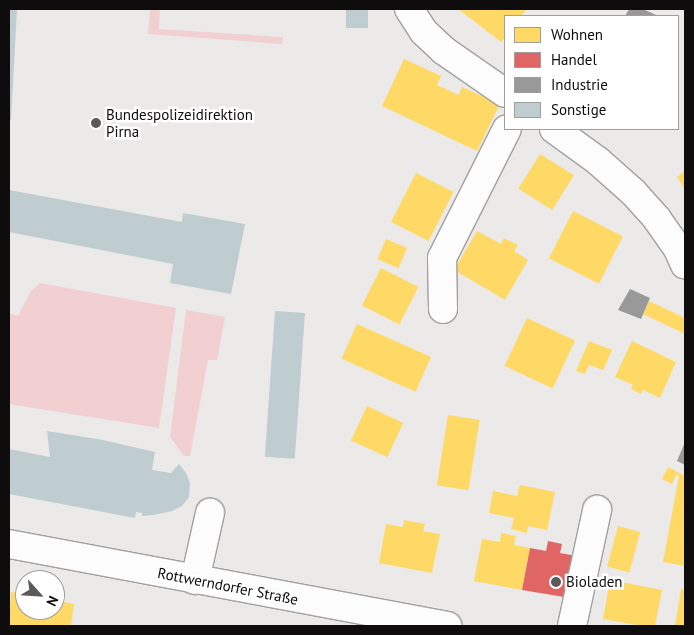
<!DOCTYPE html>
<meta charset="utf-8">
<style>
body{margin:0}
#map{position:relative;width:694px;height:635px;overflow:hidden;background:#ece9e9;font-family:"PT Sans",sans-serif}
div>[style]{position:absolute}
.green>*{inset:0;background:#f2d0d1}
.homes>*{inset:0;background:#ffd966;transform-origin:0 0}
.shops>*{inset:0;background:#e06666}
.industry>*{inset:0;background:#999}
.building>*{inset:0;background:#bfccd0;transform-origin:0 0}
.roads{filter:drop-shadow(1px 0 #a29f9f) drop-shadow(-1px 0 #a29f9f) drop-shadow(0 1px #a29f9f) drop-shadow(0 -1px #a29f9f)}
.minor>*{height:28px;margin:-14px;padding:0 14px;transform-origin:14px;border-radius:14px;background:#fcfcfc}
.major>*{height:28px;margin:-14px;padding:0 14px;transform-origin:14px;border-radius:14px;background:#fcfcfc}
.dots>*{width:14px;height:14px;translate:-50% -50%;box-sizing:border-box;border:2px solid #fff;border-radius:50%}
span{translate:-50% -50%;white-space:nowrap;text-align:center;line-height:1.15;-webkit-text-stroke:5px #fff;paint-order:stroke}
.poi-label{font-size:15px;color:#0e0c0c}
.left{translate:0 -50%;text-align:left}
.street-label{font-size:15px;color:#0e0c0c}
.frame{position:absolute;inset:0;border:10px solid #0e0c0c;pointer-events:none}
.legend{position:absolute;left:504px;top:15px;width:175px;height:115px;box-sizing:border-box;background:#fff;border:1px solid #9f9e9e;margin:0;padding:6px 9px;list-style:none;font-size:15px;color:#0e0c0c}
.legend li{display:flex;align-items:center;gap:10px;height:25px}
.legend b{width:25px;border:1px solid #9f9e9e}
.north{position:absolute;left:15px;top:570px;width:50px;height:50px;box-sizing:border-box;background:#fff;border:1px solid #9f9e9e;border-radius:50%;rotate:116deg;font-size:14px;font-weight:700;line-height:20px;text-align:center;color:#0e0c0c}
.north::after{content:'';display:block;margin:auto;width:18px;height:22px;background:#5c5959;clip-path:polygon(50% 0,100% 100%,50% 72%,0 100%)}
</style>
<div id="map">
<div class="green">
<div style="clip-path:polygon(150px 9px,160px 9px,159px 29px,283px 37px,282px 44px,148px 34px)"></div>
<div style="clip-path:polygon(40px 283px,176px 308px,159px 428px,9px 404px,9px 313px,18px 316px,31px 291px)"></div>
<div style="clip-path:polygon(186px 310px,225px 317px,217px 360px,208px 360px,190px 456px,184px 456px,170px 437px)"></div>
</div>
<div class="homes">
<div style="clip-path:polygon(458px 9px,527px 9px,521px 16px,505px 16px,505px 37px,501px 42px)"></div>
<div style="clip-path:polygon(404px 59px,441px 76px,437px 85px,459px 95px,462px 87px,500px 104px,477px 151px,382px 106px)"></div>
<div style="left:540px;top:154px;width:40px;height:41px;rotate:32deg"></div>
<div style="clip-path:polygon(685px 171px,685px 189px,677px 177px)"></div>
<div style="left:416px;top:173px;width:42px;height:55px;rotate:27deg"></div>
<div style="left:573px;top:211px;width:56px;height:53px;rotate:27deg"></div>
<div style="clip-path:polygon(477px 231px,501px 244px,504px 238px,518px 245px,514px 251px,528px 260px,505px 300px,454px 270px)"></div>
<div style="left:386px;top:239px;width:23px;height:22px;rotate:23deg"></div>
<div style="left:381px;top:268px;width:42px;height:42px;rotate:27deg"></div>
<div style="clip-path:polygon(649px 301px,685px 318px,685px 334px,643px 314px)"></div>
<div style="left:527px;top:318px;width:53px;height:53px;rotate:25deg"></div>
<div style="left:357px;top:324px;width:81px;height:38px;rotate:24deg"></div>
<div style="clip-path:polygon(589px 341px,612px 350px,603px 370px,589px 365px,585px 374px,576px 371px)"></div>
<div style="clip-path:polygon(632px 341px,676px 362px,660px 398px,643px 390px,641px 394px,631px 389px,633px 385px,615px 377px)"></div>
<div style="left:367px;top:406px;width:40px;height:38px;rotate:25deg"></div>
<div style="left:448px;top:415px;width:32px;height:71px;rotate:9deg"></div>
<div style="clip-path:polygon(668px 467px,685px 476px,685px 566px,663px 562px,679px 476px,676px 475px,672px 484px,662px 479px)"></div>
<div style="clip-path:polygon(520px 485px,555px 492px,547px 530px,528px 526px,527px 533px,511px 529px,514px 518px,489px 513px,493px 491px,517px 496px)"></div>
<div style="clip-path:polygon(404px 520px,425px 524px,423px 531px,440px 534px,432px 573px,379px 563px,386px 524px,403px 527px)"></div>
<div style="left:618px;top:526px;width:23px;height:42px;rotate:15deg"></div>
<div style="clip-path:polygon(501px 533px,516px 536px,514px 545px,530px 548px,522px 590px,474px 581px,482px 539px,500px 542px)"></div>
<div style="clip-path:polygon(610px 580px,662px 590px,655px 626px,642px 626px,603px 619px)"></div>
<div style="clip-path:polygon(681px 589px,685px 590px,685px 626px,675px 626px)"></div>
<div style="clip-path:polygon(11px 592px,25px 594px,25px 610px,55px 610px,55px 600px,74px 604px,71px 626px,9px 626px)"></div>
</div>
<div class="shops">
<div style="clip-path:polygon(548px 541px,562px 544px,560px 553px,577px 556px,570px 598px,522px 590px,530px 548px,546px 551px)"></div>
</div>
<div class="industry">
<div style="clip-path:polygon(629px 9px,643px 9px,656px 15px,625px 16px)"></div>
<div style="clip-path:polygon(630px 289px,650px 298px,641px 319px,618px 310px)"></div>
<div style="clip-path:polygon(685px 442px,685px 465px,677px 461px)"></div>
</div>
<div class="building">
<div style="clip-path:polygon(9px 9px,17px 9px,11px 120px,9px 120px)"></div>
<div style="left:346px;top:9px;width:22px;height:19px"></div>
<div style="clip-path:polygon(9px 190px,182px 222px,183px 213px,245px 224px,231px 294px,170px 283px,173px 264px,9px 232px)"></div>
<div style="left:275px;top:311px;width:30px;height:146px;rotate:4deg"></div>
<div style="clip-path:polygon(47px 431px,103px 440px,155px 452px,152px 470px,171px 473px,179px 464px,186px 473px,190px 483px,189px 497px,182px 506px,172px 511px,153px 515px,142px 516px,142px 513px,136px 512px,135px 518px,9px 494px,9px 449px,50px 457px)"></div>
</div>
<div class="roads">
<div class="minor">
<div style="left:409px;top:9px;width:27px;rotate:57deg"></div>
<div style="left:424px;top:32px;width:26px;rotate:43deg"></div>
<div style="left:443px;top:50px;width:75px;rotate:34.7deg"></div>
<div style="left:554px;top:129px;width:54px;rotate:36deg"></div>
<div style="left:598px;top:161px;width:47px;rotate:41.5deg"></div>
<div style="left:633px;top:192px;width:36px;rotate:48deg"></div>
<div style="left:657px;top:219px;width:37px;rotate:55deg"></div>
<div style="left:678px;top:249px;width:17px;rotate:66deg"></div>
<div style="left:443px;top:309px;width:51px;rotate:-91.1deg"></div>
<div style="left:442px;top:258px;width:144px;rotate:-63.3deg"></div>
<div style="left:195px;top:580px;width:69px;rotate:-77.4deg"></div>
<div style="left:572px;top:626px;width:119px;rotate:-77.8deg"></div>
</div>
<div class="major">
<div style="left:9px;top:544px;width:446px;rotate:10.6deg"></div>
</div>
</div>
<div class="dots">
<div style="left:96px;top:123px;background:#5c5959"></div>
<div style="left:556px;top:582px;background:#5c5959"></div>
</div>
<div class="poi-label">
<span class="left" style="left:106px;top:123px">Bundespolizeidirektion<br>Pirna</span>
<span class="left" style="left:566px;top:582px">Bioladen</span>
</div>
<div class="street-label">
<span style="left:228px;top:586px;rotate:11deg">Rottwerndorfer Straße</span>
</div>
<div class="frame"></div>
<ul class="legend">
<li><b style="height:14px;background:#ffd966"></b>Wohnen</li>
<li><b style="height:14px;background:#e06666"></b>Handel</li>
<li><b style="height:14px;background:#999"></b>Industrie</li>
<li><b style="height:14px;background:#bfccd0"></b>Sonstige</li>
</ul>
<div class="north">N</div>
</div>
